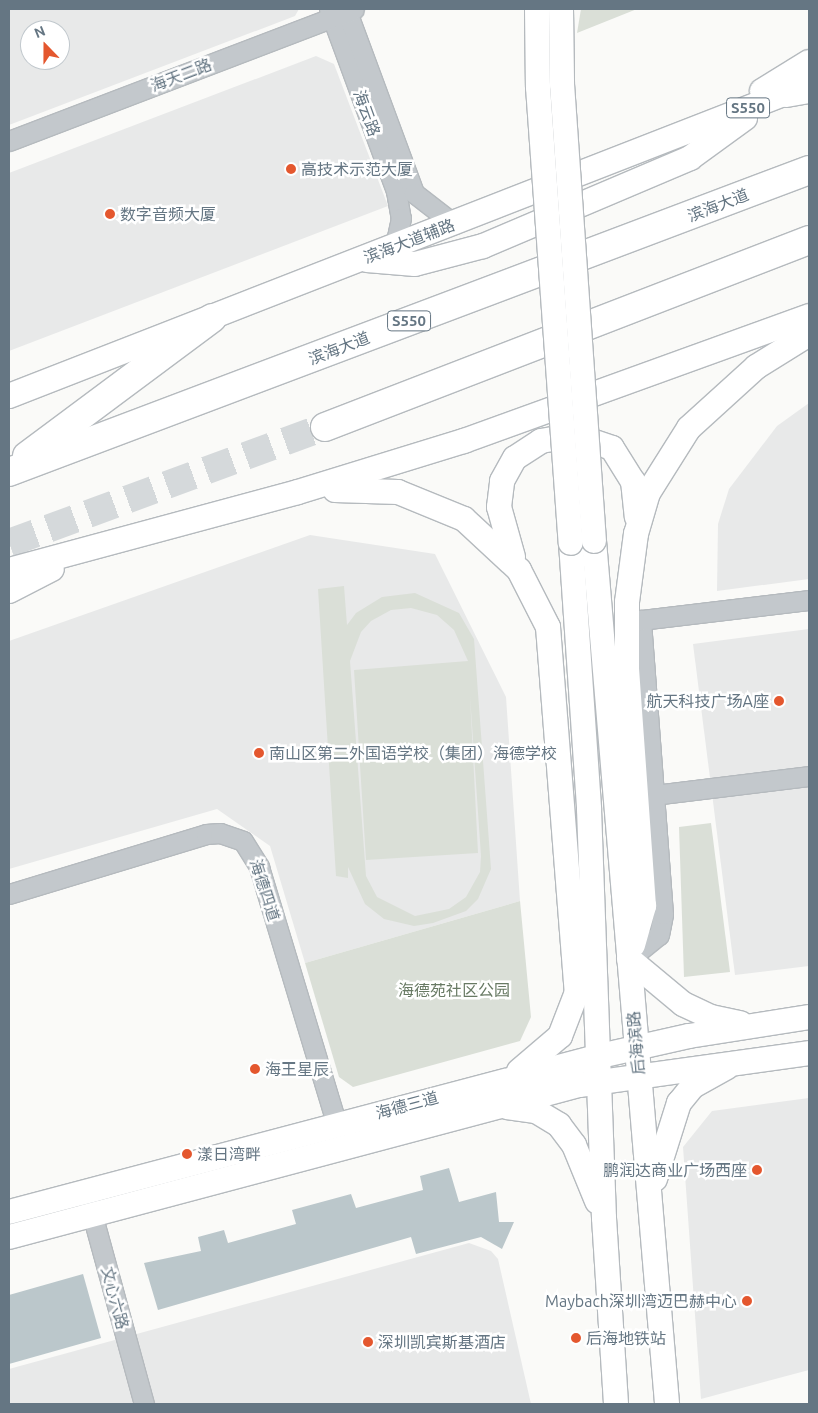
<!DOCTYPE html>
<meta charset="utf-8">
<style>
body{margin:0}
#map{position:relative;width:818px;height:1413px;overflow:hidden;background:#fafaf8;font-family:Ubuntu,"Noto Sans SC",sans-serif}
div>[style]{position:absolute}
.built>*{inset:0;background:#e8e9e9}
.green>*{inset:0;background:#dadfd7}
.water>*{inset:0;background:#bbc7cb}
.highway-tunnel>*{height:28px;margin-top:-14px;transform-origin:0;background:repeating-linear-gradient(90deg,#d5d9db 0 28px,transparent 0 42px)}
.roads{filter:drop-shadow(1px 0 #b5babe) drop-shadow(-1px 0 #b5babe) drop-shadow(0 1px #b5babe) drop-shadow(0 -1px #b5babe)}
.minor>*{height:19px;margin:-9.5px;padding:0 9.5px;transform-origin:9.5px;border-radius:9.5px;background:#c3c8cc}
.major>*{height:24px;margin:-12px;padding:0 12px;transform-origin:12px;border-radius:12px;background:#fff}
.highway>*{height:28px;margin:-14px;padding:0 14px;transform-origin:14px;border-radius:14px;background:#fff}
.bridges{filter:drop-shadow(1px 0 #b5babe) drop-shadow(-1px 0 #b5babe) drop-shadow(0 1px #b5babe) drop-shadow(0 -1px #b5babe)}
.major-bridge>*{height:24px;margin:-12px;padding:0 12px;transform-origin:12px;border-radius:12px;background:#fff}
.dots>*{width:14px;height:14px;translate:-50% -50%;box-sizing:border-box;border:2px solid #fff;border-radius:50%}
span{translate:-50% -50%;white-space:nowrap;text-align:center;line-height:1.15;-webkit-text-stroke:5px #fff;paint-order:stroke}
.shield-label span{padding:1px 4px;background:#fff;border:1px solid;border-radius:4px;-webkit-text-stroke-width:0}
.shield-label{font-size:15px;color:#657683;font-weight:700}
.street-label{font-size:16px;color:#657683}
.poi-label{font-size:16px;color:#657683}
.left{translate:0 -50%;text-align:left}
.right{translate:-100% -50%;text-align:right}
.park-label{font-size:16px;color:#687a64}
.frame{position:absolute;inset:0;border:10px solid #657683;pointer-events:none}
.north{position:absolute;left:20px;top:20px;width:50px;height:50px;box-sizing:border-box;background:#fff;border:1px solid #c1c8cd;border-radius:50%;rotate:338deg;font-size:14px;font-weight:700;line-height:20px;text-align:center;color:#657683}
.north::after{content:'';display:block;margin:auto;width:18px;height:22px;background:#e4572e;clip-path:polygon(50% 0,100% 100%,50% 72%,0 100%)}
</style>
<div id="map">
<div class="built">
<div style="clip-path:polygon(evenodd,9px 9px,299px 9px,295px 16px,9px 125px,9px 9px,30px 30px,60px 30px,60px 60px,30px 60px,30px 30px)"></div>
<div style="clip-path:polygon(316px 56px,334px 64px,388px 206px,9px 351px,9px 173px)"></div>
<div style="clip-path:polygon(809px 403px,809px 579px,717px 591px,718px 524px,729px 489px,777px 426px)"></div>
<div style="clip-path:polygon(310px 535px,435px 554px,506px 697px,520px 901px,305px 963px,270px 846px,217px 809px,9px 869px,9px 641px)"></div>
<div style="clip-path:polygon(809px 629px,809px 966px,735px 975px,693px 644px)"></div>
<div style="clip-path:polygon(809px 1098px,809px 1370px,701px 1399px,683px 1147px,712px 1111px)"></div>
<div style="clip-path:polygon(469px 1243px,491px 1251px,498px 1259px,531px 1404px,9px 1404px,9px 1369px)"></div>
</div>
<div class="green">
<div style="clip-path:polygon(581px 9px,637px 9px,577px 33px)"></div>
<div style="clip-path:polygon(evenodd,344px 586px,347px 625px,356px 613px,382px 597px,415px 593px,459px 613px,474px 639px,491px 869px,478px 899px,466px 911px,433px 923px,414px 926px,384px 919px,365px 904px,348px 867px,348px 878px,336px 876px,318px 589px,344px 586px,411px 608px,437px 615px,454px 630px,468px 661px,354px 670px,366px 860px,478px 853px,470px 696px,481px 856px,480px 872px,466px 897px,449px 909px,415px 916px,377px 897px,366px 876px,350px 661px,361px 632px,371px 621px,391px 610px,411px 608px)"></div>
<div style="clip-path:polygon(711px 823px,730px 972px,684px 977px,679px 827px)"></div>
<div style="clip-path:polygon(520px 901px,531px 1017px,520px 1041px,353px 1087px,339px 1077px,305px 963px)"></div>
</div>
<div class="water">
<div style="clip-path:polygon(449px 1168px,459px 1202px,496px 1192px,499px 1222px,514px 1222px,502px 1249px,481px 1237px,416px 1254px,411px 1237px,158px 1310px,144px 1263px,201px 1251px,198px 1237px,224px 1230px,228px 1243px,296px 1224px,292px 1210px,351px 1194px,356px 1208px,423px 1190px,420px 1176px)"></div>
<div style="clip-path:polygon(83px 1274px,101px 1338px,9px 1364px,9px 1295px)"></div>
</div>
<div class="highway-tunnel">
<div style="left:9px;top:543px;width:337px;rotate:-20.2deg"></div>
</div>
<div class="roads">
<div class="minor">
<div style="left:329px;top:9px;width:194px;rotate:69.8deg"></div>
<div style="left:396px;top:191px;width:27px;rotate:80deg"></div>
<div style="left:401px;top:218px;width:30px;rotate:102deg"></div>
<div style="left:346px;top:9px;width:196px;rotate:69.7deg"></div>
<div style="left:414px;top:193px;width:51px;rotate:37.8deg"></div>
<div style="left:9px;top:141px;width:369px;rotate:-20.9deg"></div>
<div style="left:654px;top:795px;width:156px;rotate:-7deg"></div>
<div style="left:9px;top:894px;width:206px;rotate:-16.9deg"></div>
<div style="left:206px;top:834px;width:14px;rotate:-4deg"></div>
<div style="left:220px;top:833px;width:24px;rotate:19deg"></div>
<div style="left:243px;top:841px;width:31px;rotate:58deg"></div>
<div style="left:259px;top:867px;width:284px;rotate:73.2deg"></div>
<div style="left:629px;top:959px;width:38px;rotate:-39deg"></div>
<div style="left:659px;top:935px;width:21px;rotate:-79deg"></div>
<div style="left:663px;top:914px;width:295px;rotate:-94.3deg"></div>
<div style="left:641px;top:620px;width:169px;rotate:-6.8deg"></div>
<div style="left:89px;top:1203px;width:208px;rotate:74.7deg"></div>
</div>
<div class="major">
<div style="left:762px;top:91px;width:55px;rotate:-31.7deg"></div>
<div style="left:367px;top:260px;width:48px;rotate:4.8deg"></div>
<div style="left:415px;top:264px;width:70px;rotate:-14.8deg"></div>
<div style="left:483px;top:246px;width:225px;rotate:-23deg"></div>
<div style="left:690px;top:158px;width:68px;rotate:-36deg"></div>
<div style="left:9px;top:396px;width:853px;rotate:-21.3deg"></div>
<div style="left:335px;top:490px;width:63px;rotate:1.8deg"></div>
<div style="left:398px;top:492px;width:71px;rotate:22.2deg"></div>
<div style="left:464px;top:519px;width:75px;rotate:42.8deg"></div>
<div style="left:519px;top:570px;width:64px;rotate:63deg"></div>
<div style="left:548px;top:627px;width:366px;rotate:85.5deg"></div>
<div style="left:577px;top:992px;width:47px;rotate:111.1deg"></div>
<div style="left:560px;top:1036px;width:54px;rotate:139.5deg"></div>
<div style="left:594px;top:541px;width:866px;rotate:85.16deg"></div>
<div style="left:571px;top:543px;width:267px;rotate:86.1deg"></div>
<div style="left:589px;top:809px;width:409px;rotate:87.9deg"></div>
<div style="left:604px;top:1218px;width:186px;rotate:86.3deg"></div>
<div style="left:513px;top:557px;width:52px;rotate:-105.6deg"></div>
<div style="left:499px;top:507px;width:26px;rotate:-83deg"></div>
<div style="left:502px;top:481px;width:26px;rotate:-61deg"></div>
<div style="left:515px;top:458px;width:31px;rotate:-33deg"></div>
<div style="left:541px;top:441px;width:34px;rotate:-10deg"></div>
<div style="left:574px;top:435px;width:40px;rotate:18.9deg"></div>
<div style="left:612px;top:448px;width:39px;rotate:58deg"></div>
<div style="left:633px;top:481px;width:36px;rotate:84deg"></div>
<div style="left:9px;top:570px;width:299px;rotate:-15.1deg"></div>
<div style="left:298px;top:492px;width:174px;rotate:-17.1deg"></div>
<div style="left:464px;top:441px;width:367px;rotate:-19.9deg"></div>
<div style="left:9px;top:591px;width:48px;rotate:-27.1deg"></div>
<div style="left:633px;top:945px;width:41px;rotate:-74.2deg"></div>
<div style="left:644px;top:906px;width:241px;rotate:-94.1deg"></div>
<div style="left:627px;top:666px;width:64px;rotate:-90deg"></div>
<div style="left:627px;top:602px;width:69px;rotate:-82.5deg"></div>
<div style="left:636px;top:534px;width:43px;rotate:-73.7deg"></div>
<div style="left:648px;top:493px;width:77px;rotate:-57.8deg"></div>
<div style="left:689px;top:428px;width:91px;rotate:-42.3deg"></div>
<div style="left:756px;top:367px;width:62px;rotate:-31.9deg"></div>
<div style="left:629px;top:959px;width:70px;rotate:39.8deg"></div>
<div style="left:683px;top:1004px;width:31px;rotate:25deg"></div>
<div style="left:711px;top:1017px;width:30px;rotate:12deg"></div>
<div style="left:507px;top:1107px;width:29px;rotate:8deg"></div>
<div style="left:536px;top:1111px;width:27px;rotate:31deg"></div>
<div style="left:559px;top:1125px;width:25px;rotate:53deg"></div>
<div style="left:574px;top:1145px;width:61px;rotate:67.7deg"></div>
<div style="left:655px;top:1179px;width:80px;rotate:-72.5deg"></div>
<div style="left:679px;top:1103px;width:22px;rotate:-51deg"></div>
<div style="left:693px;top:1086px;width:38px;rotate:-29deg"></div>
<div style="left:9px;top:1212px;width:611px;rotate:-14.79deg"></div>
<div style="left:600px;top:1056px;width:91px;rotate:-12.7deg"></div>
<div style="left:689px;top:1036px;width:121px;rotate:-9deg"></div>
<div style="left:9px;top:1237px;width:590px;rotate:-14.93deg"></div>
<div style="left:579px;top:1085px;width:232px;rotate:-7.9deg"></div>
</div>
<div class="highway">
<div style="left:786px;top:93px;width:23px;rotate:-10deg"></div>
<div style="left:325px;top:427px;width:519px;rotate:-21.12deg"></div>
<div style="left:27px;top:456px;width:231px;rotate:-36.7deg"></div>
<div style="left:9px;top:472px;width:855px;rotate:-20.68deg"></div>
</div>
</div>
<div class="bridges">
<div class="major-bridge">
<div style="left:537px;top:9px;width:78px;rotate:89.3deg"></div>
<div style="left:538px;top:87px;width:457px;rotate:85.9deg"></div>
<div style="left:561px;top:9px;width:75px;rotate:89.2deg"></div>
<div style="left:562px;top:84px;width:458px;rotate:86deg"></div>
</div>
</div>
<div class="dots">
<div style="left:291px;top:169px;background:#e4572e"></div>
<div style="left:110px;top:214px;background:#e4572e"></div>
<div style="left:779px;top:701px;background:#e4572e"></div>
<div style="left:259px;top:753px;background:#e4572e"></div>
<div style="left:255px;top:1069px;background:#e4572e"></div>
<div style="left:187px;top:1154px;background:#e4572e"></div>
<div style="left:757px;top:1170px;background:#e4572e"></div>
<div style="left:747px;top:1301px;background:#e4572e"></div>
<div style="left:576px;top:1338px;background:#e4572e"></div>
<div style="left:368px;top:1342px;background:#e4572e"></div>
</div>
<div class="shield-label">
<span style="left:748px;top:108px">S550</span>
<span style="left:409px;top:321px">S550</span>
</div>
<div class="street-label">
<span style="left:181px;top:75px;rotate:-21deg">海天二路</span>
<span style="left:367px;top:113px;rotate:70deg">海云路</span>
<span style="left:718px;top:205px;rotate:-21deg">滨海大道</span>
<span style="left:409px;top:241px;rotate:-21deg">滨海大道辅路</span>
<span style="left:339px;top:348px;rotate:-21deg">滨海大道</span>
<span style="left:265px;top:890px;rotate:72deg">海德四道</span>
<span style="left:636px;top:1043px;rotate:-95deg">后海滨路</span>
<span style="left:407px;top:1105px;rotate:-15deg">海德三道</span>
<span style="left:115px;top:1298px;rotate:75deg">文心六路</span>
</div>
<div class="poi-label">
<span class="left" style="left:301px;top:169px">高技术示范大厦</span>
<span class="left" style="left:120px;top:214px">数字音频大厦</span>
<span class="right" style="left:769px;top:701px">航天科技广场A座</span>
<span class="left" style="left:269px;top:753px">南山区第二外国语学校（集团）海德学校</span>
<span class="left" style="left:265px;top:1069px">海王星辰</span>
<span class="left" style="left:197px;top:1154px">漾日湾畔</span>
<span class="right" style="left:747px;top:1170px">鹏润达商业广场西座</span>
<span class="right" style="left:737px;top:1301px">Maybach深圳湾迈巴赫中心</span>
<span class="left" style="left:586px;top:1338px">后海地铁站</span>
<span class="left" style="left:378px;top:1342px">深圳凯宾斯基酒店</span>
</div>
<div class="park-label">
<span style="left:454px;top:990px">海德苑社区公园</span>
</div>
<div class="frame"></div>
<div class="north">N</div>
</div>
